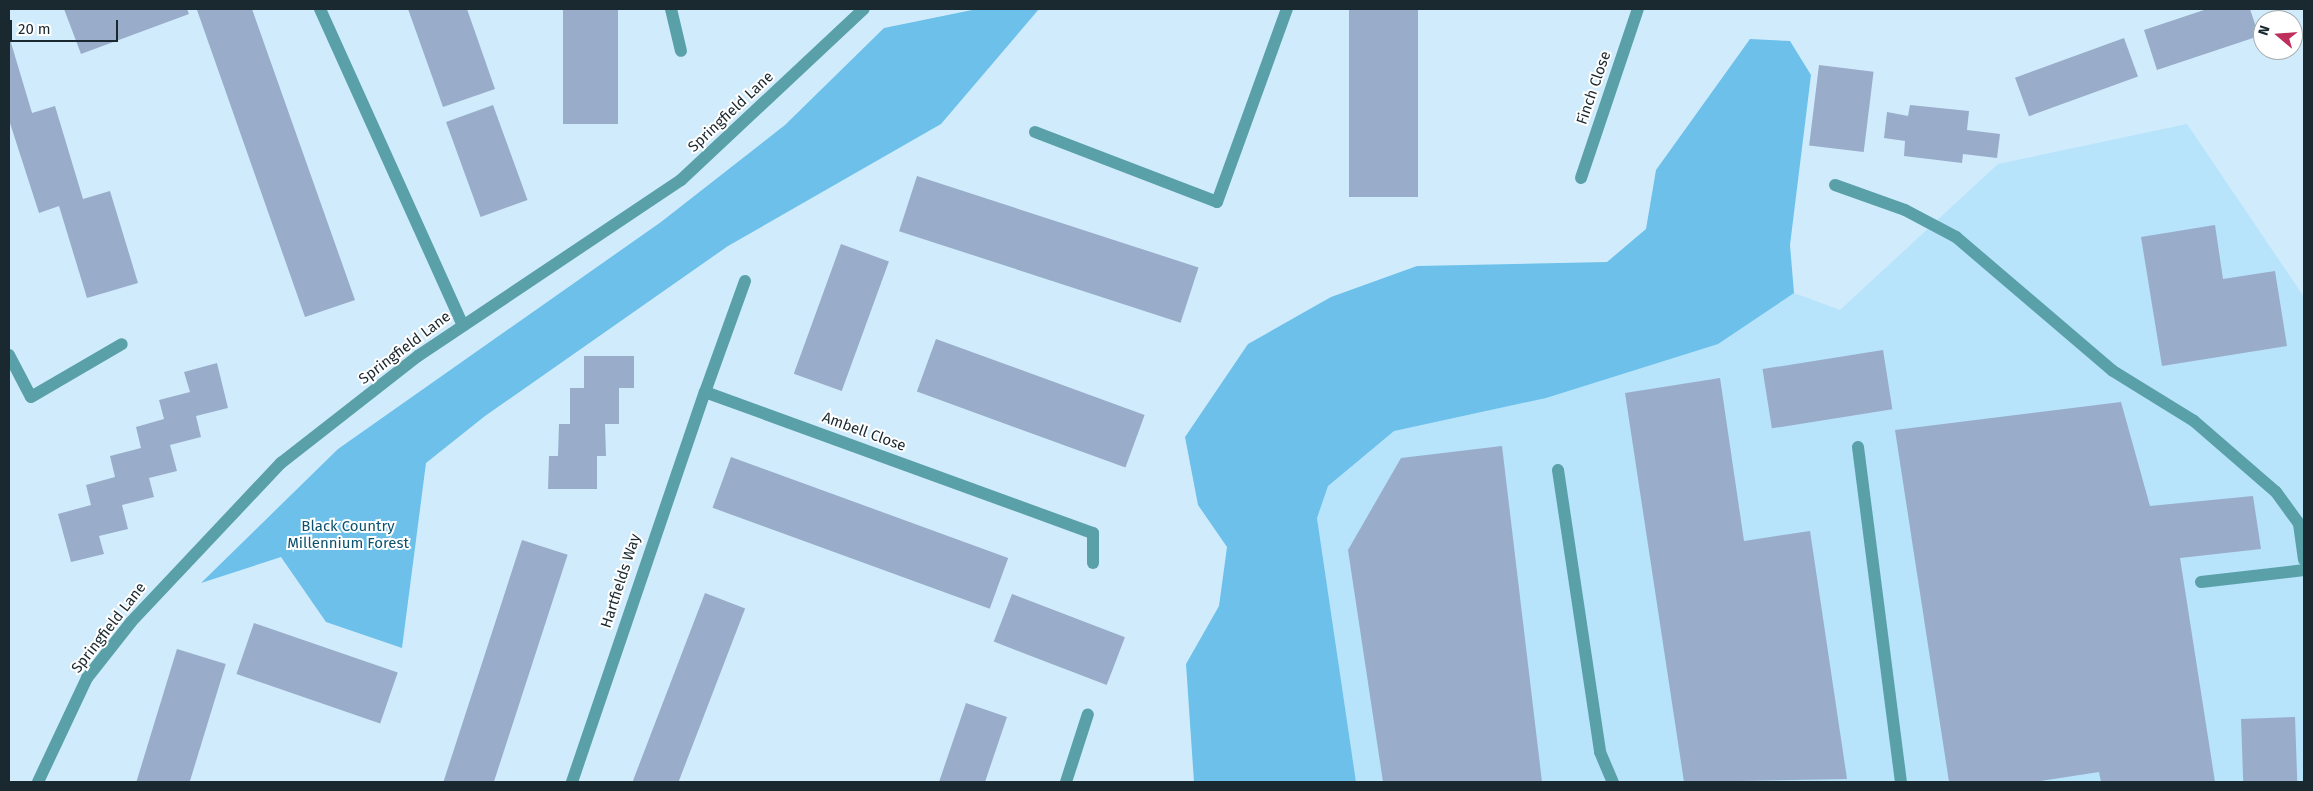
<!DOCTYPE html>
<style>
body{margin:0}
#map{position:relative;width:2313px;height:791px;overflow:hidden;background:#d0ecfc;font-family:"Fira Sans",sans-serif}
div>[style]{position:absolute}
.built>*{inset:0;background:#b7e3fb}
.forest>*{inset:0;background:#6cc0ea}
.building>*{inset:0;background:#99acc9;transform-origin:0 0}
.service>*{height:12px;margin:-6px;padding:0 6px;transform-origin:6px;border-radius:6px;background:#59a0a8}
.minor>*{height:12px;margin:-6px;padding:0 6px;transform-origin:6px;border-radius:6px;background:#59a0a8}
span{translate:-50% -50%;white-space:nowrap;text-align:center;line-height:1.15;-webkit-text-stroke:4px #fff;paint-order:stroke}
.street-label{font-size:15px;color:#1a282f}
.park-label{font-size:15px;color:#0c526e}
.frame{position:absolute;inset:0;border:10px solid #1a282f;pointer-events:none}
.north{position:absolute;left:2253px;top:10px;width:50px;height:50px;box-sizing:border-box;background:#fff;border:1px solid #a3a9ac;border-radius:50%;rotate:288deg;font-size:14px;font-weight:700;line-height:20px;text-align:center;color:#1a282f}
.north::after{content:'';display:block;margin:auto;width:18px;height:22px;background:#be2f5b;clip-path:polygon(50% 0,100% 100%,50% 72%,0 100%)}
.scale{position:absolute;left:10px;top:20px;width:108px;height:22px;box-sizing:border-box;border:2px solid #1a282f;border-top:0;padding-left:6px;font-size:15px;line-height:18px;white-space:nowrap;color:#1a282f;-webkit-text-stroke:4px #fff;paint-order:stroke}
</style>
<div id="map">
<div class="built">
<div style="clip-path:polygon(2187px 124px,2304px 297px,2304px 782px,1356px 782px,1317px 518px,1364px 378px,1794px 293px,1840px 310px,1998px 164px)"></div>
</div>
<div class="forest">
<div style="clip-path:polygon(977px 9px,1039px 9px,941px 124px,728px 246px,485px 416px,426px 463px,402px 648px,326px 622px,281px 557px,201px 583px,338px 449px,661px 222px,785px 125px,884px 28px)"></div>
<div style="clip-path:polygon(1750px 39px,1790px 41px,1811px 75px,1790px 245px,1794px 293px,1718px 344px,1546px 398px,1394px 431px,1328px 486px,1317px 518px,1356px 782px,1194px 782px,1186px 664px,1219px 606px,1227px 547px,1198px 505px,1185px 437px,1248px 344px,1331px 297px,1417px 266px,1607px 262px,1646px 229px,1656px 170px)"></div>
</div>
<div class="building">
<div style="clip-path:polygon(64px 9px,187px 9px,189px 14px,81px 54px)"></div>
<div style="clip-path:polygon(200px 9px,252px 9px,355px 300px,305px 317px,197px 10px)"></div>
<div style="clip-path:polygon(408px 9px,467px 9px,495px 89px,443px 107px)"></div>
<div style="left:563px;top:9px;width:55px;height:115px"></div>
<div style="left:1349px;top:9px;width:69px;height:188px"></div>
<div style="clip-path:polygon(2207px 9px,2250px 9px,2259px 36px,2157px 70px,2144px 30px)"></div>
<div style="clip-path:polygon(9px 36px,32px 113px,55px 106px,83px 199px,110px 191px,138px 283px,87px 298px,59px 206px,39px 213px,9px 120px)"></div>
<div style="left:2124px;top:38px;width:41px;height:116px;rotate:70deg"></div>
<div style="left:1819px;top:65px;width:55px;height:81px;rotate:7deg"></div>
<div style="left:493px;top:105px;width:101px;height:50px;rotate:70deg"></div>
<div style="clip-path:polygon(1910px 105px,1969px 111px,1967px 130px,2000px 134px,1997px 158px,1963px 154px,1962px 163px,1904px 156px,1905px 141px,1884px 138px,1887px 112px,1908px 116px)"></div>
<div style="left:917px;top:176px;width:296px;height:58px;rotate:18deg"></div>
<div style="clip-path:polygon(2215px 225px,2223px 279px,2275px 271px,2287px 346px,2162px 366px,2141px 237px)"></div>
<div style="left:841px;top:244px;width:51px;height:138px;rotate:20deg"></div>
<div style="left:936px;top:339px;width:222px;height:56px;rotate:20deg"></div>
<div style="left:1883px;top:350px;width:60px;height:122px;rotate:81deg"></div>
<div style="clip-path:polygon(584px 356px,634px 356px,634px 388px,619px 388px,619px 424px,605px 424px,606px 456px,597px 456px,597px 489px,548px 489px,549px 456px,558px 456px,559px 424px,570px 424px,570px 388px,584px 388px)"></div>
<div style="clip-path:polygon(217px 363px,228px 408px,196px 416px,201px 437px,170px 445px,177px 471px,149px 478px,154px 497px,122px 505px,128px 529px,99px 536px,104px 554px,71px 562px,58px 514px,91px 505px,86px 485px,115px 477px,110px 456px,141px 448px,136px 427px,164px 419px,159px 400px,190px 392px,184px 372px)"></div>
<div style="clip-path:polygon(1720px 378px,1744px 541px,1810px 531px,1847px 779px,1684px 782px,1625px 393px)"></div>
<div style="clip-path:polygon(2121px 402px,2150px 506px,2253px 496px,2261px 549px,2180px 558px,2215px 782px,2101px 782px,2099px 772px,2034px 782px,1949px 782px,1895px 430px)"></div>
<div style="clip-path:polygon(1502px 446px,1542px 782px,1383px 782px,1348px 550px,1401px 458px)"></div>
<div style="left:731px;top:457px;width:295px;height:54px;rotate:20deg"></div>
<div style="left:522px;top:540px;width:48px;height:256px;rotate:18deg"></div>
<div style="left:705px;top:593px;width:43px;height:201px;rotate:21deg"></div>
<div style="left:1012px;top:594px;width:121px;height:51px;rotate:21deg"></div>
<div style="left:254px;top:623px;width:152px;height:54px;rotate:19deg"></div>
<div style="left:177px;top:649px;width:51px;height:139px;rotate:17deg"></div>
<div style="clip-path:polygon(966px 703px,1007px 717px,985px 782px,939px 782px)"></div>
<div style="left:2295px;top:717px;width:65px;height:54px;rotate:88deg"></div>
</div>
<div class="service">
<div style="left:320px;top:9px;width:347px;rotate:65.7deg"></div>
<div style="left:671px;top:9px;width:43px;rotate:76.6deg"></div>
<div style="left:1035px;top:132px;width:195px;rotate:21deg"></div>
<div style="left:1217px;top:202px;width:205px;rotate:-70.1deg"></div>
<div style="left:1835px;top:185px;width:74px;rotate:19.7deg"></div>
<div style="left:1905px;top:210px;width:58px;rotate:27.9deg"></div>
<div style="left:1956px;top:237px;width:206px;rotate:40.5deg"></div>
<div style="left:2113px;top:371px;width:95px;rotate:31.7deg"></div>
<div style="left:2194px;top:421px;width:108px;rotate:40.9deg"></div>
<div style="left:2276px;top:492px;width:39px;rotate:54deg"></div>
<div style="left:2299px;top:524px;width:36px;rotate:82deg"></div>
<div style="left:1858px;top:447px;width:338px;rotate:82.7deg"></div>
<div style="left:1558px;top:470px;width:285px;rotate:81.5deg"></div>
<div style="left:1600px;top:752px;width:33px;rotate:67deg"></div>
<div style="left:2201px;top:582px;width:104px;rotate:-6.6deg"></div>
</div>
<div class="minor">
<div style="left:1581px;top:178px;width:178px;rotate:-71.4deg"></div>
<div style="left:745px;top:281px;width:118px;rotate:109.8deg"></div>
<div style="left:705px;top:392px;width:413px;rotate:20deg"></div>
<div style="left:1093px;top:533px;width:30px;rotate:90deg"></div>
<div style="left:9px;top:355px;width:47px;rotate:62.4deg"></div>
<div style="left:31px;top:397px;width:105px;rotate:-30.2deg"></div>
<div style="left:38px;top:782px;width:115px;rotate:-64.8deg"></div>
<div style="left:87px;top:678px;width:71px;rotate:-51.8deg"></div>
<div style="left:131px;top:622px;width:219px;rotate:-46.7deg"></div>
<div style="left:281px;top:463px;width:174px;rotate:-38deg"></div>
<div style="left:418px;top:356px;width:316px;rotate:-33.8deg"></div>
<div style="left:681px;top:180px;width:250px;rotate:-43.1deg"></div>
<div style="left:572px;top:782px;width:412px;rotate:-71.2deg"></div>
<div style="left:1066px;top:782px;width:71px;rotate:-72.1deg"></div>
</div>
<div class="street-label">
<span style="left:1594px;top:88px;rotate:-71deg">Finch Close</span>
<span style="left:731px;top:112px;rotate:-43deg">Springfield Lane</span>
<span style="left:405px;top:348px;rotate:-37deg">Springfield Lane</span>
<span style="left:864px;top:432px;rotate:20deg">Ambell Close</span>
<span style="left:621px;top:581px;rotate:-72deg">Hartfields Way</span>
<span style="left:109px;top:628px;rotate:-52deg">Springfield Lane</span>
</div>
<div class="park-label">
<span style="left:348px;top:535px">Black Country<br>Millennium Forest</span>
</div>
<div class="frame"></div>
<div class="north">N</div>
<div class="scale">20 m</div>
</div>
